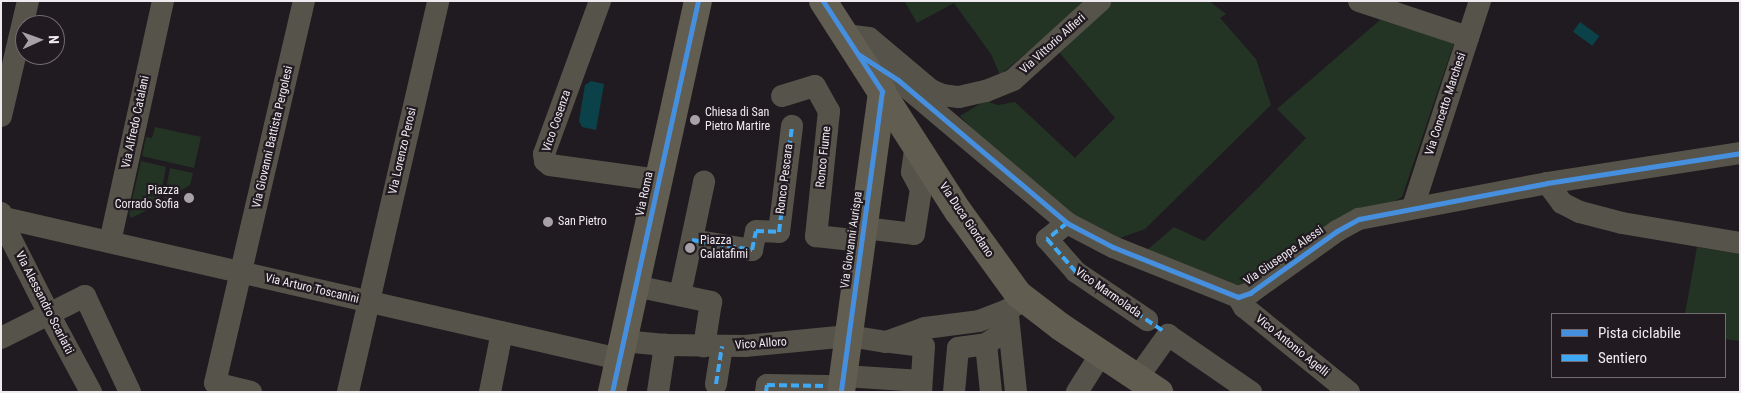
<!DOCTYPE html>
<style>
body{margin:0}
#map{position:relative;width:1741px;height:393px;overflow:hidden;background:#201b20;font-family:"Roboto Condensed",sans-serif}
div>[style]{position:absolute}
.green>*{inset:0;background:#233424}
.water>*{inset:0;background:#0b424a;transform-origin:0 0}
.minor>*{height:22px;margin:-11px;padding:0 11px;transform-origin:11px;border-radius:11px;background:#56544a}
.major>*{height:28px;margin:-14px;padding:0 14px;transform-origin:14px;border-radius:14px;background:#615d51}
.quiet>*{height:4px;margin-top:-2px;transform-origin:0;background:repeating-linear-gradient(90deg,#3fa9f5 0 8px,transparent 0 12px)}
.cycleway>*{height:5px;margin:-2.5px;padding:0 2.5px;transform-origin:2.5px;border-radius:2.5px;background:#468fdf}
.dots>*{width:14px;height:14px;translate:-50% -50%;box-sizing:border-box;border:2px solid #211a21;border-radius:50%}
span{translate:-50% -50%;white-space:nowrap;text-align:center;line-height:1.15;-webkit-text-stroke:4.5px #211a21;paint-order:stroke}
.street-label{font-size:12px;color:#efeaef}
.poi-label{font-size:12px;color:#efeaef}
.left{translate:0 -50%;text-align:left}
.right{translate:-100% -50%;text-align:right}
.frame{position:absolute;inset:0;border:2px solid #efeaef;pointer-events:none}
.legend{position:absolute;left:1551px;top:313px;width:175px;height:65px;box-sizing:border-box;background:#211a21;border:1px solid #736d73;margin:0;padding:6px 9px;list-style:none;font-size:15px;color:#efeaef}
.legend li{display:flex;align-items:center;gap:10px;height:25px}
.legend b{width:25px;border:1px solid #736d73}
.north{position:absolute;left:15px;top:15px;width:50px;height:50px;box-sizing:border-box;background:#211a21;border:1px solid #736d73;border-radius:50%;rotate:88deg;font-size:14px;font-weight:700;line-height:20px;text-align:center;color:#efeaef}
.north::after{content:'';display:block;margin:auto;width:18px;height:22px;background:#a7a2a7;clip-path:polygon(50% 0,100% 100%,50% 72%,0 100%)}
</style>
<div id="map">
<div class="green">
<div style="clip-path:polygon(907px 1px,1087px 1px,1000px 75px,991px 54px,954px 3px,917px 23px,905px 2px)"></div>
<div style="clip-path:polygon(1113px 1px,1209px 1px,1226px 14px,1220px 18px,1256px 59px,1271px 105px,1145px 229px,1117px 239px,1078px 219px,994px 151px,960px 116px,985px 101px,998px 105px,1015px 102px,1075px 158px,1115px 118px,1058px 51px)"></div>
<div style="clip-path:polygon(1380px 20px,1454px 43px,1402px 197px,1241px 286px,1147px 250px,1174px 227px,1204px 241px,1260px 186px,1306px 138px,1277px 109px)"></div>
<div style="clip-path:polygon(155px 127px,201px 137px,194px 168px,142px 156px,146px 137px,152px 138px)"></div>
<div style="clip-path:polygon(141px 161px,166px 167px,159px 204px,131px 218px,129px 213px)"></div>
<div style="clip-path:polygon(170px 168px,193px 173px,190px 185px,164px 200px)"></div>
<div style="clip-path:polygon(1697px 247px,1740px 254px,1740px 341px,1725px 339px,1725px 314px,1685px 314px)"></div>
</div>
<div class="water">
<div style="left:1580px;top:22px;width:24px;height:12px;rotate:36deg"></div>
<div style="clip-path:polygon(591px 81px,604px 84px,596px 130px,582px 127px,579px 121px,585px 85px)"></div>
</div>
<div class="minor">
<div style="left:600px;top:1px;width:163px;rotate:110.1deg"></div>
<div style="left:544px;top:154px;width:7px;rotate:82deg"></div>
<div style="left:545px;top:161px;width:6px;rotate:39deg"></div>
<div style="left:550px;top:165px;width:109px;rotate:7.9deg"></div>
<div style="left:1359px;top:1px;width:115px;rotate:18.3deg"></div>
<div style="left:845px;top:35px;width:24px;rotate:7deg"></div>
<div style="left:869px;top:38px;width:81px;rotate:40deg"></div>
<div style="left:931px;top:90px;width:12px;rotate:24deg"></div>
<div style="left:942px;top:95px;width:17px;rotate:7deg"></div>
<div style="left:959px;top:97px;width:28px;rotate:-13deg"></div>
<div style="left:986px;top:91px;width:29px;rotate:-22deg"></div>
<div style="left:1013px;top:80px;width:118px;rotate:-42.2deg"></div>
<div style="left:858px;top:54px;width:48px;rotate:33deg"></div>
<div style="left:898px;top:80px;width:221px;rotate:40.2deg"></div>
<div style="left:1067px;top:223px;width:52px;rotate:27.6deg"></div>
<div style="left:1113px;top:247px;width:135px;rotate:21.8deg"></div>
<div style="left:1238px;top:297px;width:13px;rotate:-18deg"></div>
<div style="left:1250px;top:293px;width:107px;rotate:-35.5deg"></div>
<div style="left:1337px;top:231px;width:25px;rotate:-29deg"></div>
<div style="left:1359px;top:219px;width:191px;rotate:-10.8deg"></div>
<div style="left:1547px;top:183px;width:195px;rotate:-8.8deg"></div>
<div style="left:782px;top:96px;width:34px;rotate:-17deg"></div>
<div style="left:815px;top:86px;width:29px;rotate:61deg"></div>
<div style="left:829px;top:111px;width:126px;rotate:95.9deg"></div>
<div style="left:816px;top:236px;width:46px;rotate:6.2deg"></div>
<div style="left:1px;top:116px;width:118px;rotate:-76.8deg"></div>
<div style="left:1547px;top:183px;width:25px;rotate:53deg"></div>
<div style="left:1562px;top:203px;width:20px;rotate:27deg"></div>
<div style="left:1580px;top:212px;width:43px;rotate:14.7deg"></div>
<div style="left:1622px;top:223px;width:120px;rotate:9.6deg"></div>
<div style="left:1413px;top:207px;width:217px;rotate:-72deg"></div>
<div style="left:1px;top:213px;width:23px;rotate:70deg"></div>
<div style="left:9px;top:235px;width:89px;rotate:63.1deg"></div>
<div style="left:49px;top:314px;width:89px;rotate:61.7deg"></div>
<div style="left:4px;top:218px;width:631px;rotate:12.91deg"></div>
<div style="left:1067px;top:223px;width:26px;rotate:141deg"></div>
<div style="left:1047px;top:239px;width:44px;rotate:48.7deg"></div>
<div style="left:1076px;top:272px;width:86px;rotate:34.1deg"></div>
<div style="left:864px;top:228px;width:50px;rotate:6.8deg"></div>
<div style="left:914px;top:234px;width:46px;rotate:-81.2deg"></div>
<div style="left:921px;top:189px;width:19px;rotate:-118deg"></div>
<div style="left:912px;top:172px;width:27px;rotate:-82deg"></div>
<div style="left:692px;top:240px;width:61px;rotate:9.5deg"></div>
<div style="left:752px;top:250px;width:19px;rotate:-78deg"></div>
<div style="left:756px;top:231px;width:23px;rotate:2deg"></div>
<div style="left:779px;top:232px;width:107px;rotate:-83deg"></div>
<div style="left:110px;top:242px;width:247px;rotate:-77.6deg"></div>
<div style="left:635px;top:286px;width:78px;rotate:11.9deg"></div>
<div style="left:711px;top:302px;width:45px;rotate:99deg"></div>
<div style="left:680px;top:295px;width:116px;rotate:-78deg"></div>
<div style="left:1238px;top:297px;width:12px;rotate:59deg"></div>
<div style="left:1244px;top:307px;width:135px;rotate:39deg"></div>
<div style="left:1008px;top:316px;width:76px;rotate:84deg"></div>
<div style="left:1px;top:338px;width:94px;rotate:-26.6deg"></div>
<div style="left:85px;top:296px;width:106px;rotate:64.9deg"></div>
<div style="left:623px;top:341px;width:42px;rotate:5.4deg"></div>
<div style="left:665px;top:345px;width:80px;rotate:0.7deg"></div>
<div style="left:745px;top:346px;width:104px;rotate:-5.5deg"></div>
<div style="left:849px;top:336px;width:37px;rotate:9deg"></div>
<div style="left:886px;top:342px;width:41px;rotate:-19.7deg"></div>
<div style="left:925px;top:328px;width:54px;rotate:-7.4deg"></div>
<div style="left:979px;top:321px;width:30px;rotate:-21deg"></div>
<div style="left:1007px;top:310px;width:21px;rotate:-29deg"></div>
<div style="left:891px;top:342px;width:33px;rotate:7deg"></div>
<div style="left:924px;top:346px;width:46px;rotate:93.7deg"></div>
<div style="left:986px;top:344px;width:48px;rotate:84.1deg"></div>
<div style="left:844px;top:376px;width:77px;rotate:3.7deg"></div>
<div style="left:1138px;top:377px;width:52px;rotate:-54.5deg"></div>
<div style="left:1168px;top:335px;width:101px;rotate:34.5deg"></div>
<div style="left:716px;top:384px;width:38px;rotate:-81deg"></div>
<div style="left:251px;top:392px;width:37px;rotate:-166deg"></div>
<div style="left:215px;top:383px;width:392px;rotate:-76.9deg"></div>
<div style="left:348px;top:392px;width:401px;rotate:-77deg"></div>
<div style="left:490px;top:392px;width:61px;rotate:-78.7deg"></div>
<div style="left:658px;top:392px;width:48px;rotate:-81.5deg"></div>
<div style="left:766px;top:392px;width:7px;rotate:-82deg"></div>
<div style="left:767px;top:385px;width:60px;rotate:1deg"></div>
<div style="left:954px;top:392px;width:44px;rotate:-84.8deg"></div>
<div style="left:958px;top:348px;width:28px;rotate:-8deg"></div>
<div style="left:986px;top:344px;width:27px;rotate:-33deg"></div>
<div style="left:1077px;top:392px;width:45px;rotate:-57.7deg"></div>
</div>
<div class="major">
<div style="left:823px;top:1px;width:250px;rotate:57.3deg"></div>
<div style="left:958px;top:211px;width:102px;rotate:54.1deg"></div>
<div style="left:1018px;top:294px;width:54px;rotate:37.5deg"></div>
<div style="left:1061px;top:327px;width:118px;rotate:33.6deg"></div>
<div style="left:612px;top:392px;width:400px;rotate:-77.6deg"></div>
<div style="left:841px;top:392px;width:304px;rotate:-82.2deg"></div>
</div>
<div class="quiet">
<div style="left:1067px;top:223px;width:26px;rotate:141deg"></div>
<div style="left:1047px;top:239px;width:44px;rotate:48.7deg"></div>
<div style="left:1076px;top:272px;width:105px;rotate:34.1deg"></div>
<div style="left:692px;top:240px;width:61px;rotate:9.5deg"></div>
<div style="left:752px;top:250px;width:19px;rotate:-78deg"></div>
<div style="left:756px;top:231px;width:23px;rotate:2deg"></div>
<div style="left:779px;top:232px;width:107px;rotate:-83deg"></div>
<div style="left:716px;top:384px;width:38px;rotate:-81deg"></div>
<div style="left:766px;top:392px;width:7px;rotate:-82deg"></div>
<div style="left:767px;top:385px;width:60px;rotate:1deg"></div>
</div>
<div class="cycleway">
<div style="left:823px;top:1px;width:108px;rotate:56.8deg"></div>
<div style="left:882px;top:91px;width:304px;rotate:97.8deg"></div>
<div style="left:858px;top:54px;width:48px;rotate:33deg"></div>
<div style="left:898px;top:80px;width:221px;rotate:40.2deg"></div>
<div style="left:1067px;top:223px;width:52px;rotate:27.6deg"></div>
<div style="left:1113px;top:247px;width:135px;rotate:21.8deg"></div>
<div style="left:1238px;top:297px;width:13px;rotate:-18deg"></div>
<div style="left:1250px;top:293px;width:107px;rotate:-35.5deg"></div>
<div style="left:1337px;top:231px;width:25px;rotate:-29deg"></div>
<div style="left:1359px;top:219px;width:191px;rotate:-10.8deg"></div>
<div style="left:1547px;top:183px;width:195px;rotate:-8.8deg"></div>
<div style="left:612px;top:392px;width:400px;rotate:-77.6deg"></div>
</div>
<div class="dots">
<div style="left:695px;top:120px;background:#a7a2a7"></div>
<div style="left:189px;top:198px;background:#a7a2a7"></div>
<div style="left:548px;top:222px;background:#a7a2a7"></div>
<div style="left:690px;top:248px;background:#a7a2a7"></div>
</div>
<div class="street-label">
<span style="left:1053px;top:44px;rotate:-42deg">Via Vittorio Alfieri</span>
<span style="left:1446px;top:104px;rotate:-72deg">Via Concetto Marchesi</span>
<span style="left:557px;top:121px;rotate:-71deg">Vico Cosenza</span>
<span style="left:136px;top:122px;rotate:-78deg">Via Alfredo Catalani</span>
<span style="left:273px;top:137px;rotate:-77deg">Via Giovanni Battista Pergolesi</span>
<span style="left:403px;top:151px;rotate:-77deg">Via Lorenzo Perosi</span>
<span style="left:824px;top:157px;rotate:-84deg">Ronco Fiume</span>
<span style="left:785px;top:179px;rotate:-83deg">Ronco Pescara</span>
<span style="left:645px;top:194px;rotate:-78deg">Via Roma</span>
<span style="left:966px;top:220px;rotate:56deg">Via Duca Giordano</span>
<span style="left:852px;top:240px;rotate:-82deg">Via Giovanni Aurispa</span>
<span style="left:1284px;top:256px;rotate:-35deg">Via Giuseppe Alessi</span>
<span style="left:312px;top:289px;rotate:13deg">Via Arturo Toscanini</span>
<span style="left:1108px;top:293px;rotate:35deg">Vico Marmolada</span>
<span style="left:44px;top:303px;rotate:63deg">Via Alessandro Scarlatti</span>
<span style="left:761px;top:344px;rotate:-4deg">Vico Alloro</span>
<span style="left:1292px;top:346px;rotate:39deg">Vico Antonio Agelli</span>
</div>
<div class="poi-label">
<span class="left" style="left:705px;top:120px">Chiesa di San<br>Pietro Martire</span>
<span class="right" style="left:179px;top:198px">Piazza<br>Corrado Sofia</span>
<span class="left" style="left:558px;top:222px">San Pietro</span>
<span class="left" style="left:700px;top:248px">Piazza<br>Calatafimi</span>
</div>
<div class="frame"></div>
<ul class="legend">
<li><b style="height:6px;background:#468fdf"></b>Pista ciclabile</li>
<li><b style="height:6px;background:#3fa9f5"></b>Sentiero</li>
</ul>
<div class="north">N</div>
</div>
